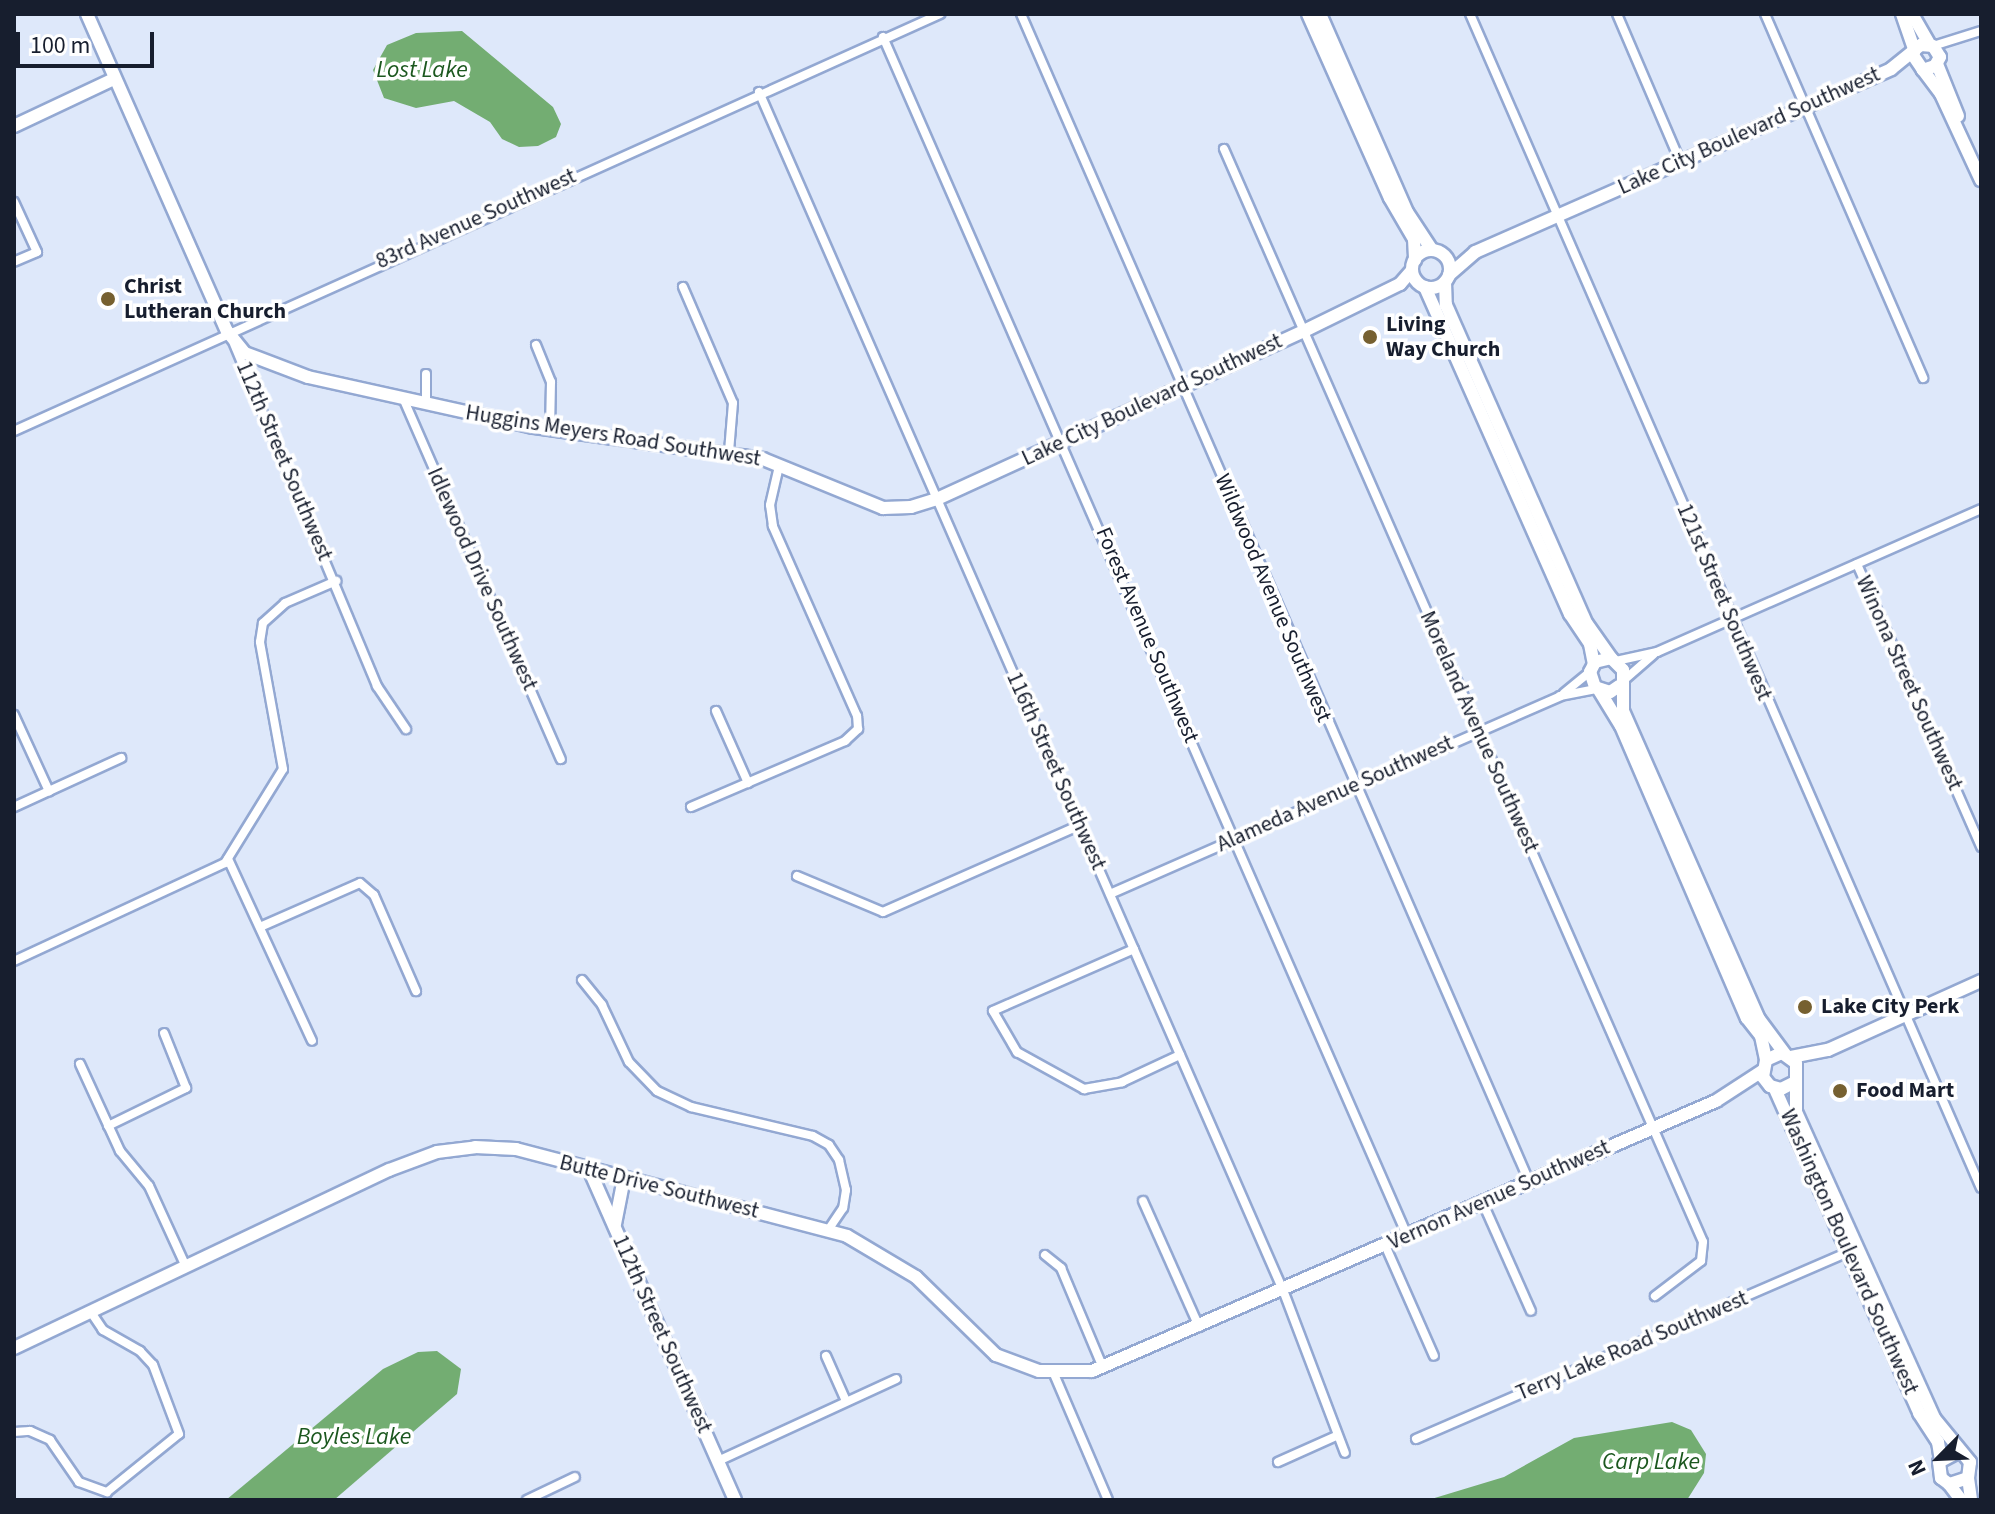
<!DOCTYPE html>
<style>
body{margin:0}
#map{position:relative;width:1995px;height:1514px;overflow:hidden;background:#dee8fa;font-family:"Source Sans 3",sans-serif}
div>[style]{position:absolute}
.water>*{inset:0;background:#73ad72}
.roads{filter:drop-shadow(2px 0 #93a8d2) drop-shadow(-2px 0 #93a8d2) drop-shadow(0 2px #93a8d2) drop-shadow(0 -2px #93a8d2)}
.street>*{height:8px;margin:-4px;padding:0 4px;transform-origin:4px;border-radius:4px;background:#fff}
.secondary>*{height:12px;margin:-6px;padding:0 6px;transform-origin:6px;border-radius:6px;background:#fff}
.secondary>.ring{margin:-6px;padding:0;box-sizing:content-box;background:none;border:12px solid #fff;border-radius:50%}
.dots>*{width:22px;height:22px;translate:-50% -50%;box-sizing:border-box;border:4px solid #fff;border-radius:50%}
span{translate:-50% -50%;white-space:nowrap;text-align:center;line-height:1.15;-webkit-text-stroke:7px #fff;paint-order:stroke}
.street-label{font-size:22px;color:#171e2e}
.poi-label{font-size:22px;color:#171e2e;font-weight:700}
.left{translate:0 -50%;text-align:left}
.water-label{font-size:24px;color:#1c581f;font-style:italic}
.frame{position:absolute;inset:0;border:16px solid #171e2e;pointer-events:none}
.north{position:absolute;left:1899px;top:1418px;width:80px;height:80px;-webkit-text-stroke:6px #fff;paint-order:stroke;rotate:246deg;font-size:22px;font-weight:700;line-height:32px;text-align:center;color:#171e2e}
.north::after{content:'';display:block;margin:auto;width:28px;height:36px;background:#171e2e;clip-path:polygon(50% 0,100% 100%,50% 72%,0 100%)}
.scale{position:absolute;left:16px;top:32px;width:138px;height:36px;box-sizing:border-box;border:4px solid #171e2e;border-top:0;padding-left:10px;font-size:24px;line-height:28px;white-space:nowrap;color:#171e2e;-webkit-text-stroke:6px #fff;paint-order:stroke}
</style>
<div id="map">
<div class="water">
<div style="clip-path:polygon(462px 31px,553px 107px,561px 124px,556px 137px,538px 146px,519px 147px,502px 139px,490px 122px,454px 101px,416px 108px,384px 98px,373px 70px,387px 45px,416px 33px)"></div>
<div style="clip-path:polygon(437px 1351px,461px 1369px,457px 1394px,334px 1500px,226px 1500px,383px 1369px,418px 1352px)"></div>
<div style="clip-path:polygon(1672px 1422px,1691px 1430px,1706px 1454px,1704px 1473px,1687px 1500px,1428px 1500px,1504px 1477px,1574px 1438px)"></div>
</div>
<div class="roads">
<div class="street">
<div style="left:1021px;top:14px;width:1273px;rotate:66.48deg"></div>
<div style="left:1470px;top:14px;width:1280px;rotate:66.48deg"></div>
<div style="left:1617px;top:14px;width:160px;rotate:66.8deg"></div>
<div style="left:1765px;top:14px;width:397px;rotate:66.5deg"></div>
<div style="left:883px;top:37px;width:1308px;rotate:66.38deg"></div>
<div style="left:1933px;top:46px;width:50px;rotate:-17.4deg"></div>
<div style="left:759px;top:92px;width:1308px;rotate:66.38deg"></div>
<div style="left:1283px;top:1290px;width:174px;rotate:69.2deg"></div>
<div style="left:1224px;top:149px;width:1193px;rotate:66.33deg"></div>
<div style="left:1703px;top:1242px;width:19px;rotate:96deg"></div>
<div style="left:1701px;top:1261px;width:58px;rotate:142.7deg"></div>
<div style="left:14px;top:202px;width:55px;rotate:65.3deg"></div>
<div style="left:37px;top:252px;width:25px;rotate:157deg"></div>
<div style="left:683px;top:287px;width:126px;rotate:66.7deg"></div>
<div style="left:733px;top:403px;width:49px;rotate:94.7deg"></div>
<div style="left:234px;top:344px;width:371px;rotate:67.3deg"></div>
<div style="left:377px;top:686px;width:52px;rotate:56deg"></div>
<div style="left:536px;top:345px;width:40px;rotate:68deg"></div>
<div style="left:551px;top:382px;width:46px;rotate:91.2deg"></div>
<div style="left:426px;top:374px;width:29px;rotate:90deg"></div>
<div style="left:403px;top:398px;width:394px;rotate:66.4deg"></div>
<div style="left:14px;top:431px;width:1016px;rotate:-24.24deg"></div>
<div style="left:1857px;top:564px;width:309px;rotate:66.3deg"></div>
<div style="left:1616px;top:661px;width:42px;rotate:-12.4deg"></div>
<div style="left:1657px;top:652px;width:354px;rotate:-23.8deg"></div>
<div style="left:1623px;top:681px;width:40px;rotate:-41deg"></div>
<div style="left:1564px;top:693px;width:33px;rotate:-39deg"></div>
<div style="left:716px;top:711px;width:79px;rotate:66deg"></div>
<div style="left:14px;top:715px;width:84px;rotate:65.3deg"></div>
<div style="left:14px;top:807px;width:118px;rotate:-24.6deg"></div>
<div style="left:691px;top:807px;width:168px;rotate:-23.2deg"></div>
<div style="left:845px;top:741px;width:18px;rotate:-43deg"></div>
<div style="left:858px;top:729px;width:13px;rotate:-94deg"></div>
<div style="left:857px;top:716px;width:208px;rotate:-113.9deg"></div>
<div style="left:773px;top:526px;width:21px;rotate:-98deg"></div>
<div style="left:770px;top:505px;width:40px;rotate:-77deg"></div>
<div style="left:228px;top:859px;width:200px;rotate:65.2deg"></div>
<div style="left:797px;top:876px;width:93px;rotate:22.7deg"></div>
<div style="left:883px;top:912px;width:215px;rotate:-23.8deg"></div>
<div style="left:1110px;top:894px;width:492px;rotate:-23.7deg"></div>
<div style="left:1560px;top:696px;width:38px;rotate:-11deg"></div>
<div style="left:260px;top:927px;width:109px;rotate:-23.7deg"></div>
<div style="left:360px;top:883px;width:18px;rotate:41deg"></div>
<div style="left:374px;top:895px;width:105px;rotate:66.4deg"></div>
<div style="left:1134px;top:949px;width:154px;rotate:156.3deg"></div>
<div style="left:993px;top:1011px;width:48px;rotate:59.7deg"></div>
<div style="left:1017px;top:1052px;width:77px;rotate:28.9deg"></div>
<div style="left:1084px;top:1089px;width:39px;rotate:-10deg"></div>
<div style="left:1122px;top:1082px;width:64px;rotate:-25deg"></div>
<div style="left:14px;top:961px;width:233px;rotate:-24.9deg"></div>
<div style="left:225px;top:863px;width:110px;rotate:-58.3deg"></div>
<div style="left:283px;top:769px;width:129px;rotate:-100.3deg"></div>
<div style="left:260px;top:642px;width:19px;rotate:-81deg"></div>
<div style="left:263px;top:623px;width:30px;rotate:-42deg"></div>
<div style="left:285px;top:603px;width:56px;rotate:-23.3deg"></div>
<div style="left:582px;top:980px;width:32px;rotate:51deg"></div>
<div style="left:602px;top:1005px;width:63px;rotate:64.7deg"></div>
<div style="left:629px;top:1062px;width:40px;rotate:46deg"></div>
<div style="left:657px;top:1091px;width:38px;rotate:25deg"></div>
<div style="left:691px;top:1107px;width:125px;rotate:13.4deg"></div>
<div style="left:813px;top:1136px;width:18px;rotate:29deg"></div>
<div style="left:829px;top:1145px;width:18px;rotate:56deg"></div>
<div style="left:839px;top:1160px;width:31px;rotate:77deg"></div>
<div style="left:846px;top:1190px;width:18px;rotate:99deg"></div>
<div style="left:843px;top:1208px;width:27px;rotate:124deg"></div>
<div style="left:80px;top:1064px;width:96px;rotate:65.3deg"></div>
<div style="left:120px;top:1151px;width:45px;rotate:50.4deg"></div>
<div style="left:149px;top:1186px;width:89px;rotate:65.4deg"></div>
<div style="left:108px;top:1126px;width:87px;rotate:-26deg"></div>
<div style="left:186px;top:1088px;width:59px;rotate:-111.8deg"></div>
<div style="left:1143px;top:1201px;width:138px;rotate:66deg"></div>
<div style="left:1482px;top:1201px;width:120px;rotate:66deg"></div>
<div style="left:1385px;top:1245px;width:121px;rotate:66.2deg"></div>
<div style="left:1045px;top:1255px;width:21px;rotate:39deg"></div>
<div style="left:1061px;top:1268px;width:108px;rotate:67.2deg"></div>
<div style="left:826px;top:1356px;width:49px;rotate:66deg"></div>
<div style="left:1054px;top:1374px;width:137px;rotate:66.8deg"></div>
<div style="left:14px;top:1432px;width:16px;rotate:-4deg"></div>
<div style="left:30px;top:1431px;width:22px;rotate:24deg"></div>
<div style="left:50px;top:1440px;width:51px;rotate:55.4deg"></div>
<div style="left:79px;top:1482px;width:30px;rotate:20deg"></div>
<div style="left:107px;top:1492px;width:92px;rotate:-38.9deg"></div>
<div style="left:179px;top:1434px;width:74px;rotate:-110.6deg"></div>
<div style="left:153px;top:1365px;width:19px;rotate:-133deg"></div>
<div style="left:140px;top:1351px;width:43px;rotate:-150.4deg"></div>
<div style="left:103px;top:1330px;width:23px;rotate:-124deg"></div>
<div style="left:1416px;top:1439px;width:472px;rotate:-23.4deg"></div>
<div style="left:718px;top:1461px;width:196px;rotate:-24.7deg"></div>
<div style="left:1278px;top:1462px;width:64px;rotate:-24.1deg"></div>
<div style="left:527px;top:1500px;width:53px;rotate:-25.6deg"></div>
</div>
<div class="secondary">
<div style="left:87px;top:14px;width:347px;rotate:66.2deg"></div>
<div style="left:227px;top:331px;width:28px;rotate:51deg"></div>
<div style="left:245px;top:353px;width:67px;rotate:20.9deg"></div>
<div style="left:308px;top:377px;width:230px;rotate:12.5deg"></div>
<div style="left:533px;top:427px;width:232px;rotate:7.9deg"></div>
<div style="left:763px;top:459px;width:130px;rotate:22.2deg"></div>
<div style="left:883px;top:508px;width:28px;rotate:-2deg"></div>
<div style="left:911px;top:507px;width:27px;rotate:-17deg"></div>
<div style="left:937px;top:499px;width:404px;rotate:-24.6deg"></div>
<div style="left:1304px;top:331px;width:107px;rotate:-26.1deg"></div>
<div style="left:1400px;top:284px;width:18px;rotate:-49deg"></div>
<div style="left:1308px;top:14px;width:201px;rotate:66deg"></div>
<div style="left:1390px;top:198px;width:48px;rotate:59.7deg"></div>
<div style="left:1414px;top:239px;width:21px;rotate:87deg"></div>
<div style="left:1320px;top:14px;width:216px;rotate:66.3deg"></div>
<div style="left:1407px;top:212px;width:45px;rotate:56.7deg"></div>
<div style="left:1902px;top:14px;width:39px;rotate:71deg"></div>
<div style="left:1912px;top:14px;width:34px;rotate:60deg"></div>
<div style="left:1937px;top:64px;width:56px;rotate:68deg"></div>
<div style="left:1923px;top:70px;width:30px;rotate:53deg"></div>
<div style="left:1941px;top:94px;width:95px;rotate:65.1deg"></div>
<div style="left:14px;top:126px;width:110px;rotate:-25.2deg"></div>
<div class="ring" style="left:1412px;top:250px;width:26px;height:26px"></div>
<div style="left:1449px;top:275px;width:35px;rotate:-41deg"></div>
<div style="left:1475px;top:252px;width:454px;rotate:-23.7deg"></div>
<div style="left:1891px;top:69px;width:38px;rotate:-39deg"></div>
<div style="left:1921px;top:45px;width:12px;rotate:5deg"></div>
<div style="left:1933px;top:46px;width:13px;rotate:58deg"></div>
<div style="left:1940px;top:57px;width:10px;rotate:119deg"></div>
<div style="left:1935px;top:66px;width:13px;rotate:162deg"></div>
<div style="left:1923px;top:70px;width:18px;rotate:-124deg"></div>
<div style="left:1445px;top:282px;width:23px;rotate:88deg"></div>
<div style="left:1446px;top:305px;width:349px;rotate:66.2deg"></div>
<div style="left:1587px;top:624px;width:42px;rotate:54.8deg"></div>
<div style="left:1425px;top:287px;width:358px;rotate:66.1deg"></div>
<div style="left:1570px;top:614px;width:36px;rotate:56deg"></div>
<div style="left:1590px;top:644px;width:20px;rotate:79deg"></div>
<div style="left:1619px;top:686px;width:11px;rotate:146deg"></div>
<div style="left:1610px;top:692px;width:16px;rotate:-162deg"></div>
<div style="left:1595px;top:687px;width:16px;rotate:-108deg"></div>
<div style="left:1590px;top:672px;width:11px;rotate:-63deg"></div>
<div style="left:1595px;top:662px;width:16px;rotate:-14deg"></div>
<div style="left:1611px;top:658px;width:17px;rotate:45deg"></div>
<div style="left:1623px;top:670px;width:41px;rotate:90deg"></div>
<div style="left:1623px;top:711px;width:337px;rotate:66.2deg"></div>
<div style="left:1759px;top:1019px;width:44px;rotate:53.4deg"></div>
<div style="left:1599px;top:690px;width:42px;rotate:58.6deg"></div>
<div style="left:1621px;top:726px;width:318px;rotate:66.7deg"></div>
<div style="left:1747px;top:1018px;width:23px;rotate:52deg"></div>
<div style="left:1761px;top:1036px;width:25px;rotate:78deg"></div>
<div style="left:1791px;top:1057px;width:38px;rotate:-11deg"></div>
<div style="left:1828px;top:1050px;width:168px;rotate:-24.3deg"></div>
<div style="left:1793px;top:1083px;width:13px;rotate:153deg"></div>
<div style="left:1781px;top:1089px;width:11px;rotate:-165deg"></div>
<div style="left:1770px;top:1086px;width:11px;rotate:-128deg"></div>
<div style="left:1763px;top:1077px;width:17px;rotate:-80deg"></div>
<div style="left:1766px;top:1060px;width:17px;rotate:-24deg"></div>
<div style="left:1782px;top:1053px;width:17px;rotate:36deg"></div>
<div style="left:1796px;top:1063px;width:49px;rotate:90deg"></div>
<div style="left:1796px;top:1112px;width:336px;rotate:65.7deg"></div>
<div style="left:1934px;top:1418px;width:57px;rotate:50.7deg"></div>
<div style="left:1970px;top:1462px;width:16px;rotate:97deg"></div>
<div style="left:1968px;top:1478px;width:20px;rotate:162deg"></div>
<div style="left:1949px;top:1484px;width:10px;rotate:-143deg"></div>
<div style="left:1941px;top:1478px;width:16px;rotate:-97deg"></div>
<div style="left:1939px;top:1462px;width:21px;rotate:-28deg"></div>
<div style="left:1775px;top:1089px;width:355px;rotate:66deg"></div>
<div style="left:1919px;top:1413px;width:35px;rotate:57deg"></div>
<div style="left:1938px;top:1442px;width:18px;rotate:81deg"></div>
<div style="left:589px;top:1169px;width:362px;rotate:66.2deg"></div>
<div style="left:615px;top:1224px;width:47px;rotate:-78.9deg"></div>
<div style="left:14px;top:1348px;width:415px;rotate:-25.4deg"></div>
<div style="left:389px;top:1170px;width:51px;rotate:-20.6deg"></div>
<div style="left:437px;top:1152px;width:38px;rotate:-7deg"></div>
<div style="left:475px;top:1147px;width:41px;rotate:2.8deg"></div>
<div style="left:516px;top:1149px;width:342px;rotate:14.7deg"></div>
<div style="left:847px;top:1236px;width:80px;rotate:30.7deg"></div>
<div style="left:916px;top:1277px;width:112px;rotate:44.3deg"></div>
<div style="left:996px;top:1355px;width:46px;rotate:20.4deg"></div>
<div style="left:1039px;top:1371px;width:53px"></div>
<div style="left:1092px;top:1371px;width:680px;rotate:-23.4deg"></div>
<div style="left:1716px;top:1101px;width:55px;rotate:-33.1deg"></div>
<div style="left:1968px;top:1478px;width:22px;rotate:82deg"></div>
<div style="left:1949px;top:1484px;width:20px;rotate:53deg"></div>
</div>
</div>
<div class="dots">
<div style="left:108px;top:299px;background:#766030"></div>
<div style="left:1370px;top:337px;background:#766030"></div>
<div style="left:1805px;top:1007px;background:#766030"></div>
<div style="left:1840px;top:1091px;background:#766030"></div>
</div>
<div class="street-label">
<span style="left:1749px;top:131px;rotate:-24deg">Lake City Boulevard Southwest</span>
<span style="left:476px;top:219px;rotate:-24deg">83rd Avenue Southwest</span>
<span style="left:1152px;top:400px;rotate:-25deg">Lake City Boulevard Southwest</span>
<span style="left:613px;top:436px;rotate:9deg">Huggins Meyers Road Southwest</span>
<span style="left:284px;top:461px;rotate:67deg">112th Street Southwest</span>
<span style="left:482px;top:579px;rotate:66deg">Idlewood Drive Southwest</span>
<span style="left:1273px;top:598px;rotate:67deg">Wildwood Avenue Southwest</span>
<span style="left:1724px;top:602px;rotate:67deg">121st Street Southwest</span>
<span style="left:1147px;top:635px;rotate:67deg">Forest Avenue Southwest</span>
<span style="left:1909px;top:683px;rotate:66deg">Winona Street Southwest</span>
<span style="left:1479px;top:732px;rotate:66deg">Moreland Avenue Southwest</span>
<span style="left:1056px;top:771px;rotate:66deg">116th Street Southwest</span>
<span style="left:1335px;top:794px;rotate:-24deg">Alameda Avenue Southwest</span>
<span style="left:659px;top:1187px;rotate:14deg">Butte Drive Southwest</span>
<span style="left:1499px;top:1195px;rotate:-24deg">Vernon Avenue Southwest</span>
<span style="left:1849px;top:1252px;rotate:66deg">Washington Boulevard Southwest</span>
<span style="left:662px;top:1334px;rotate:66deg">112th Street Southwest</span>
<span style="left:1632px;top:1346px;rotate:-23deg">Terry Lake Road Southwest</span>
</div>
<div class="poi-label">
<span class="left" style="left:124px;top:299px">Christ<br>Lutheran Church</span>
<span class="left" style="left:1386px;top:337px">Living<br>Way Church</span>
<span class="left" style="left:1821px;top:1007px">Lake City Perk</span>
<span class="left" style="left:1856px;top:1091px">Food Mart</span>
</div>
<div class="water-label">
<span style="left:422px;top:70px">Lost Lake</span>
<span style="left:354px;top:1437px">Boyles Lake</span>
<span style="left:1651px;top:1462px">Carp Lake</span>
</div>
<div class="frame"></div>
<div class="north">N</div>
<div class="scale">100 m</div>
</div>
